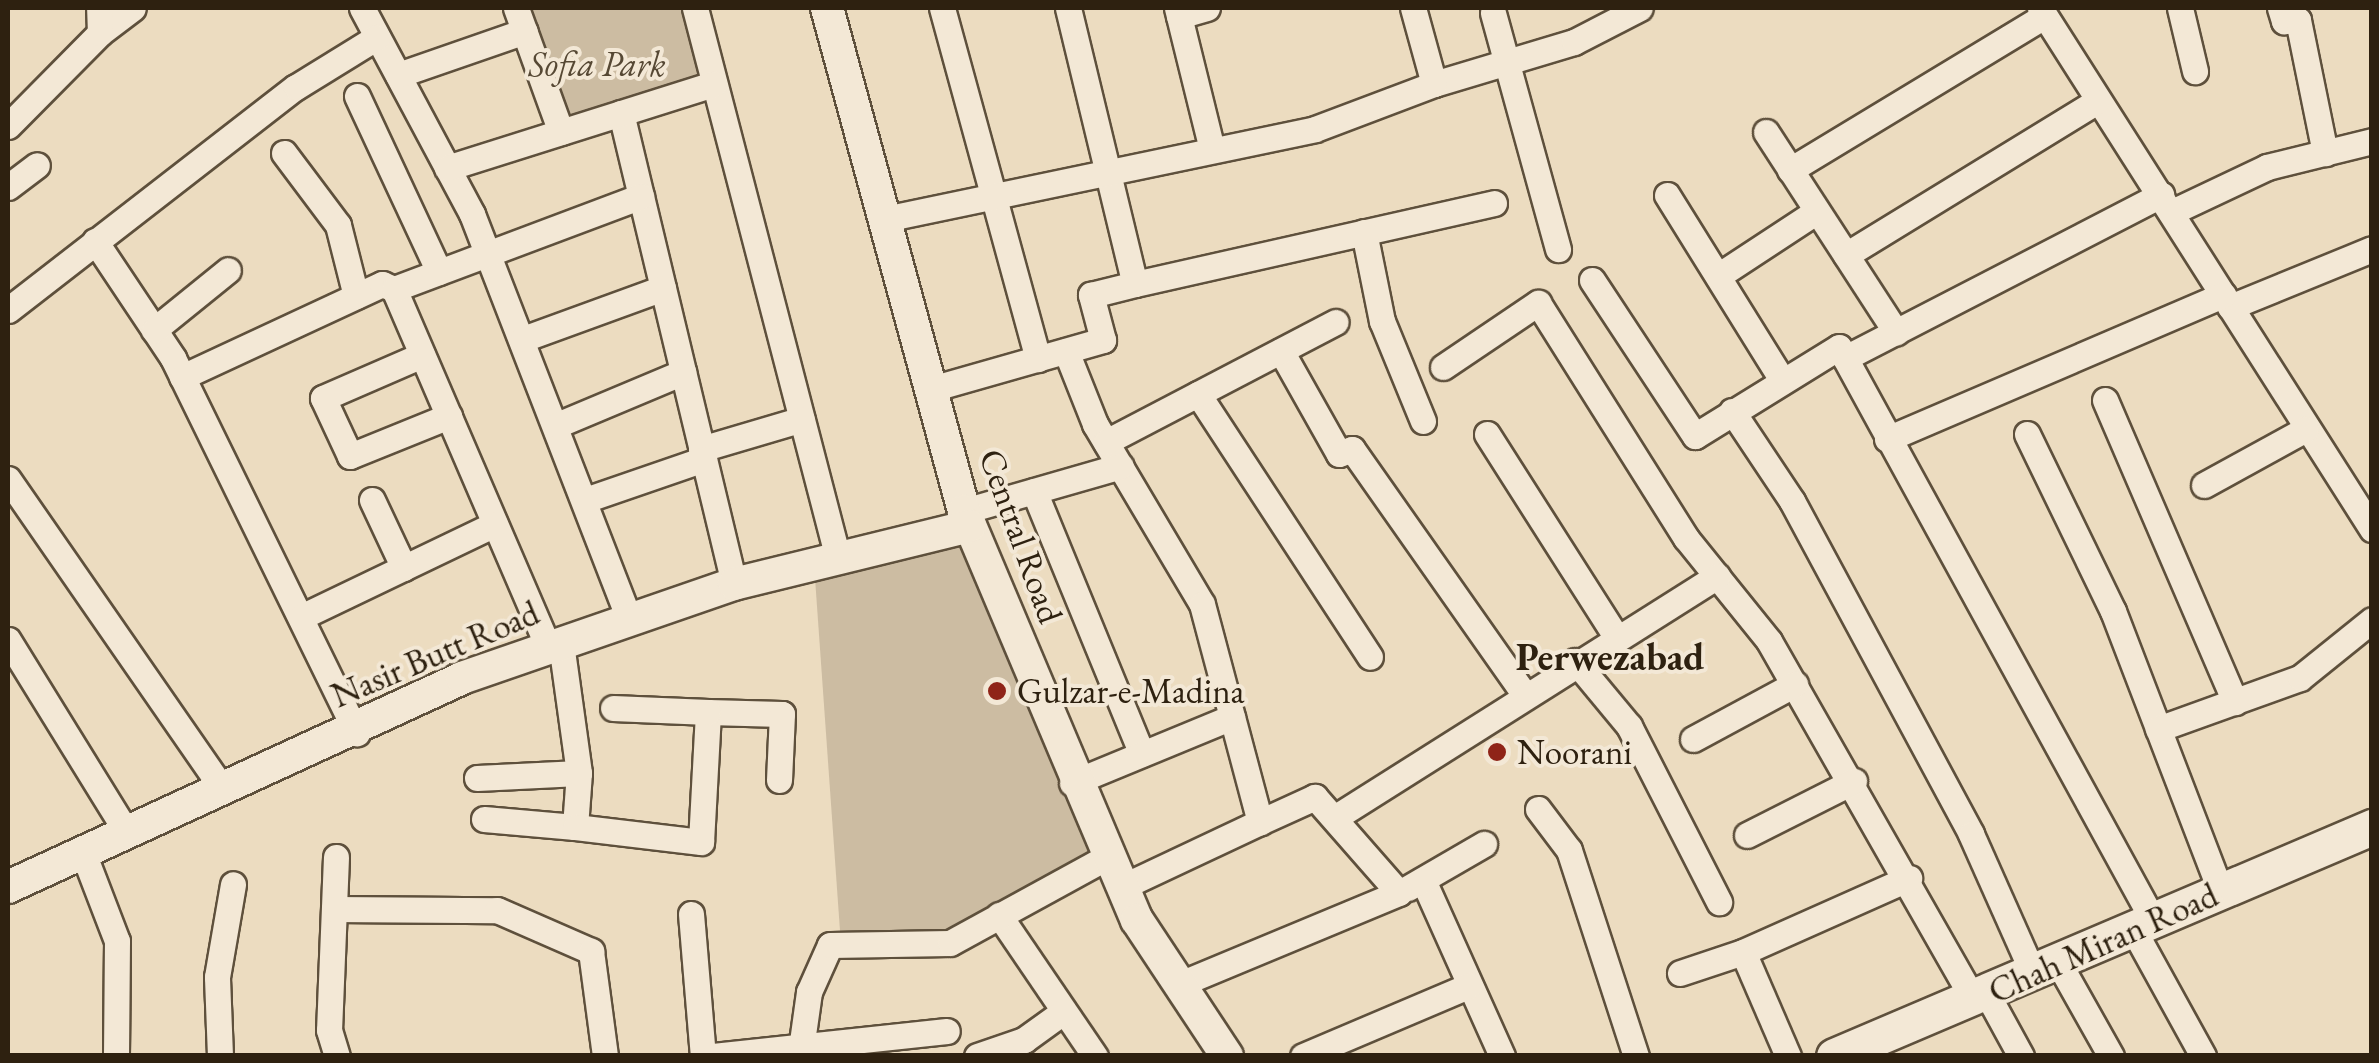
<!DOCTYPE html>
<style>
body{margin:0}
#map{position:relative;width:2379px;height:1063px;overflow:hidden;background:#ecdcc0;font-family:"EB Garamond",serif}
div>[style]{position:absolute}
.green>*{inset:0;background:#ccbca2}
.roads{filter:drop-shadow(2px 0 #5e503c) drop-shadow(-2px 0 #5e503c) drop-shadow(0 2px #5e503c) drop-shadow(0 -2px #5e503c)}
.minor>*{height:25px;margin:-12.5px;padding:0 12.5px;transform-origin:12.5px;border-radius:12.5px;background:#f3e8d6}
.tertiary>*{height:32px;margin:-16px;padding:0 16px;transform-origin:16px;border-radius:16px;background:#f3e8d6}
.secondary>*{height:35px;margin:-17.5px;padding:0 17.5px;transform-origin:17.5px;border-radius:17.5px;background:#f3e8d6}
.dots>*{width:28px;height:28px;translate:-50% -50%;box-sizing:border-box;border:5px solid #f3e8d6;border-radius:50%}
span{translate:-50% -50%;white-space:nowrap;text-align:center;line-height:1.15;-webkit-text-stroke:8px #f3e8d6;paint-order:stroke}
.park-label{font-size:35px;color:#564834;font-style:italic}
.street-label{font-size:35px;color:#2e2110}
.poi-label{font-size:35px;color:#2e2110}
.left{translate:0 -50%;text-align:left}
.neighbourhood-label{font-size:38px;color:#2e2110;font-weight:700}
.frame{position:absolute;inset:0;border:10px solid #2e2110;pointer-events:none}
</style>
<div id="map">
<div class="green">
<div style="clip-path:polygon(516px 8px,695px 8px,714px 84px,561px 132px)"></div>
<div style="clip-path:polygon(970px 526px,1107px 857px,950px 943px,841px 945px,814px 564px)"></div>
</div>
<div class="roads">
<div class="minor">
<div style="left:362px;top:8px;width:234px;rotate:61.9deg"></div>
<div style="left:472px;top:214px;width:434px;rotate:68.8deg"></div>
<div style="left:516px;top:8px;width:132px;rotate:70.1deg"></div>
<div style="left:695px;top:8px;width:568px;rotate:75.43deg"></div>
<div style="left:942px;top:8px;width:364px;rotate:74.7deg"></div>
<div style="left:1068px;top:8px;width:284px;rotate:76.4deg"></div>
<div style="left:1135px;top:284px;width:368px;rotate:-12.7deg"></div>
<div style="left:1177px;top:8px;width:145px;rotate:76.1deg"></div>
<div style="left:2040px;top:8px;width:618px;rotate:57.49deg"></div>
<div style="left:2180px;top:8px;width:65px;rotate:76.6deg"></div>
<div style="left:2280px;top:8px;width:14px;rotate:73deg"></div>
<div style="left:2284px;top:21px;width:14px;rotate:-4deg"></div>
<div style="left:2298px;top:20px;width:136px;rotate:78.5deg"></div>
<div style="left:1493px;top:13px;width:245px;rotate:74.6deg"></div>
<div style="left:1179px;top:16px;width:29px;rotate:-16deg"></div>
<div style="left:100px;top:33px;width:41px;rotate:-37.1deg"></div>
<div style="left:398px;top:75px;width:134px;rotate:-19.1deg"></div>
<div style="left:1434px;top:84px;width:146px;rotate:-16.7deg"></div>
<div style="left:1574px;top:42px;width:74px;rotate:-27.3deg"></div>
<div style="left:357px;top:96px;width:194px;rotate:65deg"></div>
<div style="left:621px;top:113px;width:484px;rotate:76.5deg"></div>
<div style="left:8px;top:126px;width:131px;rotate:-45.3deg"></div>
<div style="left:100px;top:33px;width:25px;rotate:-92deg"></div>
<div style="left:1766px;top:132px;width:239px;rotate:57deg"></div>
<div style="left:284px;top:153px;width:90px;rotate:53.1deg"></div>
<div style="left:338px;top:225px;width:73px;rotate:75.8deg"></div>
<div style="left:447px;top:168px;width:280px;rotate:-17.5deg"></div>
<div style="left:1790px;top:170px;width:297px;rotate:-31.2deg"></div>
<div style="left:8px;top:187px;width:36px;rotate:-37deg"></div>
<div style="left:1667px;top:195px;width:218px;rotate:58.1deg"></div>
<div style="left:2172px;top:212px;width:105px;rotate:-25.3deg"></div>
<div style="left:2267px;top:167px;width:108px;rotate:-13.9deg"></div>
<div style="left:885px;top:219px;width:439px;rotate:-11.8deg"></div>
<div style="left:1315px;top:129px;width:127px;rotate:-20.7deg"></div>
<div style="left:1434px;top:84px;width:79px;rotate:-105.4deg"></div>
<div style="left:1364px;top:232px;width:91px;rotate:78.6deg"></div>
<div style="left:1382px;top:321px;width:108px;rotate:67.7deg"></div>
<div style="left:95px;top:241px;width:141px;rotate:56.3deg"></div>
<div style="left:173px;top:358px;width:418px;rotate:63.9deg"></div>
<div style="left:1846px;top:255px;width:293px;rotate:-31.5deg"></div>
<div style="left:1718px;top:276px;width:118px;rotate:-33.3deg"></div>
<div style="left:1592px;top:280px;width:187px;rotate:56.6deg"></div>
<div style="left:1695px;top:436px;width:169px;rotate:-31.7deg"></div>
<div style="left:1839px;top:347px;width:653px;rotate:61.28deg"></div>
<div style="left:394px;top:289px;width:390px;rotate:66.7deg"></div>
<div style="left:2230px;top:307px;width:153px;rotate:-22.2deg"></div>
<div style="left:8px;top:310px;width:364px;rotate:-37.8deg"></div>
<div style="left:296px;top:87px;width:95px;rotate:-31.7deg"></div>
<div style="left:154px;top:330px;width:95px;rotate:-39deg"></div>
<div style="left:523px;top:339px;width:149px;rotate:-20deg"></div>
<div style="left:1066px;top:351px;width:79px;rotate:68.3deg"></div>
<div style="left:1095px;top:424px;width:209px;rotate:59.3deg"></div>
<div style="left:1202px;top:604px;width:226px;rotate:75.1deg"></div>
<div style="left:1260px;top:822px;width:153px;rotate:154.8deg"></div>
<div style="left:1281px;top:351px;width:118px;rotate:60.6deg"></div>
<div style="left:1339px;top:454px;width:14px;rotate:-21deg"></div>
<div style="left:1352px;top:449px;width:301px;rotate:54.9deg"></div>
<div style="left:422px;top:355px;width:108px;rotate:156.5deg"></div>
<div style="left:323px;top:398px;width:64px;rotate:65deg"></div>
<div style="left:350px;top:456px;width:107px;rotate:-22deg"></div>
<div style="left:1845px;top:358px;width:356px;rotate:-27.3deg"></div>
<div style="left:1443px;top:367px;width:115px;rotate:-34deg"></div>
<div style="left:1538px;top:303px;width:278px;rotate:57.8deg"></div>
<div style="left:1686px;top:538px;width:132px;rotate:51.1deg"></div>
<div style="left:1769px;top:641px;width:413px;rotate:60.3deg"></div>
<div style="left:182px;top:377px;width:221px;rotate:-24.9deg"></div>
<div style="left:382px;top:284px;width:13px;rotate:23deg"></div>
<div style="left:394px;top:289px;width:264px;rotate:-20.6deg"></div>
<div style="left:931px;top:389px;width:179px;rotate:-15.9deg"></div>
<div style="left:1103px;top:340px;width:47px;rotate:-104.9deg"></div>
<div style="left:1091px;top:295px;width:45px;rotate:-14deg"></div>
<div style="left:1198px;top:394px;width:314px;rotate:56.8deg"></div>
<div style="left:2105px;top:400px;width:329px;rotate:66.7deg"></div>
<div style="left:1732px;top:411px;width:108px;rotate:56.3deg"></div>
<div style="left:1792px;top:501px;width:378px;rotate:61.7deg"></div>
<div style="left:1971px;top:834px;width:152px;rotate:66deg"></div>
<div style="left:557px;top:425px;width:137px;rotate:-22.8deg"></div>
<div style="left:1487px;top:434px;width:236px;rotate:57.5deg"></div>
<div style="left:2027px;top:434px;width:197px;rotate:64.1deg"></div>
<div style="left:2113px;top:611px;width:299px;rotate:69deg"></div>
<div style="left:1887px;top:439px;width:366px;rotate:-23.2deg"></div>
<div style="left:1106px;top:442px;width:259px;rotate:-27.6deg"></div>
<div style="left:701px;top:449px;width:105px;rotate:-16.5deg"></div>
<div style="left:8px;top:479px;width:377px;rotate:55.3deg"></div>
<div style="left:2204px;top:485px;width:116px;rotate:-28.8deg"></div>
<div style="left:1034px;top:491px;width:284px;rotate:67.7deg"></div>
<div style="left:372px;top:500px;width:75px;rotate:64.8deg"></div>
<div style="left:585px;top:500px;width:126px;rotate:-19deg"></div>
<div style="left:964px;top:511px;width:163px;rotate:-16deg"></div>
<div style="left:301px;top:617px;width:215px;rotate:-25.6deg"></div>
<div style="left:8px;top:640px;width:228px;rotate:58.3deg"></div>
<div style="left:1575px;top:661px;width:85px;rotate:50.3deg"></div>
<div style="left:1629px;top:726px;width:198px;rotate:62.9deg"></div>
<div style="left:708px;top:712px;width:74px;rotate:1.5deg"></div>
<div style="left:782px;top:714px;width:66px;rotate:92.6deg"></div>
<div style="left:2158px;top:729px;width:151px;rotate:-19.8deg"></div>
<div style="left:2300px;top:678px;width:92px;rotate:-38.9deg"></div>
<div style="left:1693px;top:739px;width:116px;rotate:-28.3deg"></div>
<div style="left:477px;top:778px;width:102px;rotate:-2.8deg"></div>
<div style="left:1072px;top:783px;width:173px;rotate:-22.4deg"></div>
<div style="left:1538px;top:809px;width:51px;rotate:52.9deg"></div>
<div style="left:1569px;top:850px;width:217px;rotate:72deg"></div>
<div style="left:1336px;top:817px;width:451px;rotate:-32.3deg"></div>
<div style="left:484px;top:819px;width:91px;rotate:5deg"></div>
<div style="left:575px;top:827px;width:54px;rotate:-85.8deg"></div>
<div style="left:579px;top:773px;width:131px;rotate:-97.9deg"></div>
<div style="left:575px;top:827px;width:127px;rotate:6.8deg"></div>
<div style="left:701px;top:842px;width:130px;rotate:-86.9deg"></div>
<div style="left:708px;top:712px;width:95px;rotate:-177.6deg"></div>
<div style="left:1747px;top:835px;width:120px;rotate:-26.8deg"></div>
<div style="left:84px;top:855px;width:92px;rotate:69deg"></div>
<div style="left:117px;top:941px;width:115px;rotate:90.5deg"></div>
<div style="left:336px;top:857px;width:173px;rotate:92.3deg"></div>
<div style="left:329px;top:1030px;width:27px;rotate:73deg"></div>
<div style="left:1423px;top:880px;width:193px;rotate:65.8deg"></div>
<div style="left:1408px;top:888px;width:88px;rotate:-30.1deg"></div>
<div style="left:334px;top:909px;width:163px;rotate:0.4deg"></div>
<div style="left:497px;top:910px;width:103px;rotate:23.6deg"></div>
<div style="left:591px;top:951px;width:106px;rotate:82.4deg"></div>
<div style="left:691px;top:914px;width:143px;rotate:85.2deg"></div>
<div style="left:999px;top:915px;width:171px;rotate:55.8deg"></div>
<div style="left:2133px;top:929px;width:145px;rotate:61.1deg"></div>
<div style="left:2058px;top:962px;width:108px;rotate:60.6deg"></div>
<div style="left:1680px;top:973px;width:66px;rotate:-18.4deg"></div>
<div style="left:1180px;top:984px;width:237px;rotate:-22.6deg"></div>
<div style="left:1399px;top:893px;width:128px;rotate:-131.2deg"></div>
<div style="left:1315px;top:797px;width:60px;rotate:155.6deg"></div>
<div style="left:1987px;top:994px;width:71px;rotate:61.3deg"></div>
<div style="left:220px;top:1056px;width:79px;rotate:-92.2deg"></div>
<div style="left:217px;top:977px;width:94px;rotate:-80.2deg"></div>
<div style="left:713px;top:1056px;width:235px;rotate:-6.1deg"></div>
<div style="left:800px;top:1056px;width:65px;rotate:-82deg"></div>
<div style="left:809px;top:992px;width:51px;rotate:-65.9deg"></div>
<div style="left:830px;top:945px;width:120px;rotate:-1deg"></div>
<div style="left:950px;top:943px;width:179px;rotate:-28.7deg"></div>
<div style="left:977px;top:1056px;width:50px;rotate:-18.8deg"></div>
<div style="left:1024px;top:1040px;width:49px;rotate:-35.9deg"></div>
<div style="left:1303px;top:1056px;width:181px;rotate:-23deg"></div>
<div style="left:1788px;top:1056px;width:113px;rotate:-113.4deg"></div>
<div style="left:1743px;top:952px;width:182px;rotate:-24deg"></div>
</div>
<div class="tertiary">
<div style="left:827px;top:8px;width:521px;rotate:74.76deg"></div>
<div style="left:964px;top:511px;width:444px;rotate:67.1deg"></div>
<div style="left:1137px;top:920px;width:163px;rotate:56.5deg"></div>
<div style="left:8px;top:887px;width:500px;rotate:-24.7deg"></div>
<div style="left:462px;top:678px;width:288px;rotate:-19.1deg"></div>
<div style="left:734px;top:584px;width:243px;rotate:-13.8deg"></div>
</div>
<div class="secondary">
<div style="left:1834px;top:1056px;width:585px;rotate:-23.06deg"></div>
</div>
</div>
<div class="dots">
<div style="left:997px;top:691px;background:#8f2418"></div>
<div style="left:1497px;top:752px;background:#8f2418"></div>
</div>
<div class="park-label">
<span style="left:597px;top:64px">Sofia Park</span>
</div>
<div class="street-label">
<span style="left:1021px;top:536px;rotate:70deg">Central Road</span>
<span style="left:435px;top:654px;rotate:-23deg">Nasir Butt Road</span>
<span style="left:2103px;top:943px;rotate:-24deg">Chah Miran Road</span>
</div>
<div class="poi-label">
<span class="left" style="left:1017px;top:691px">Gulzar-e-Madina</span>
<span class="left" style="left:1517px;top:752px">Noorani</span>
</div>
<div class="neighbourhood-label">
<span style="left:1610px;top:657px">Perwezabad</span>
</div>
<div class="frame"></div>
</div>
